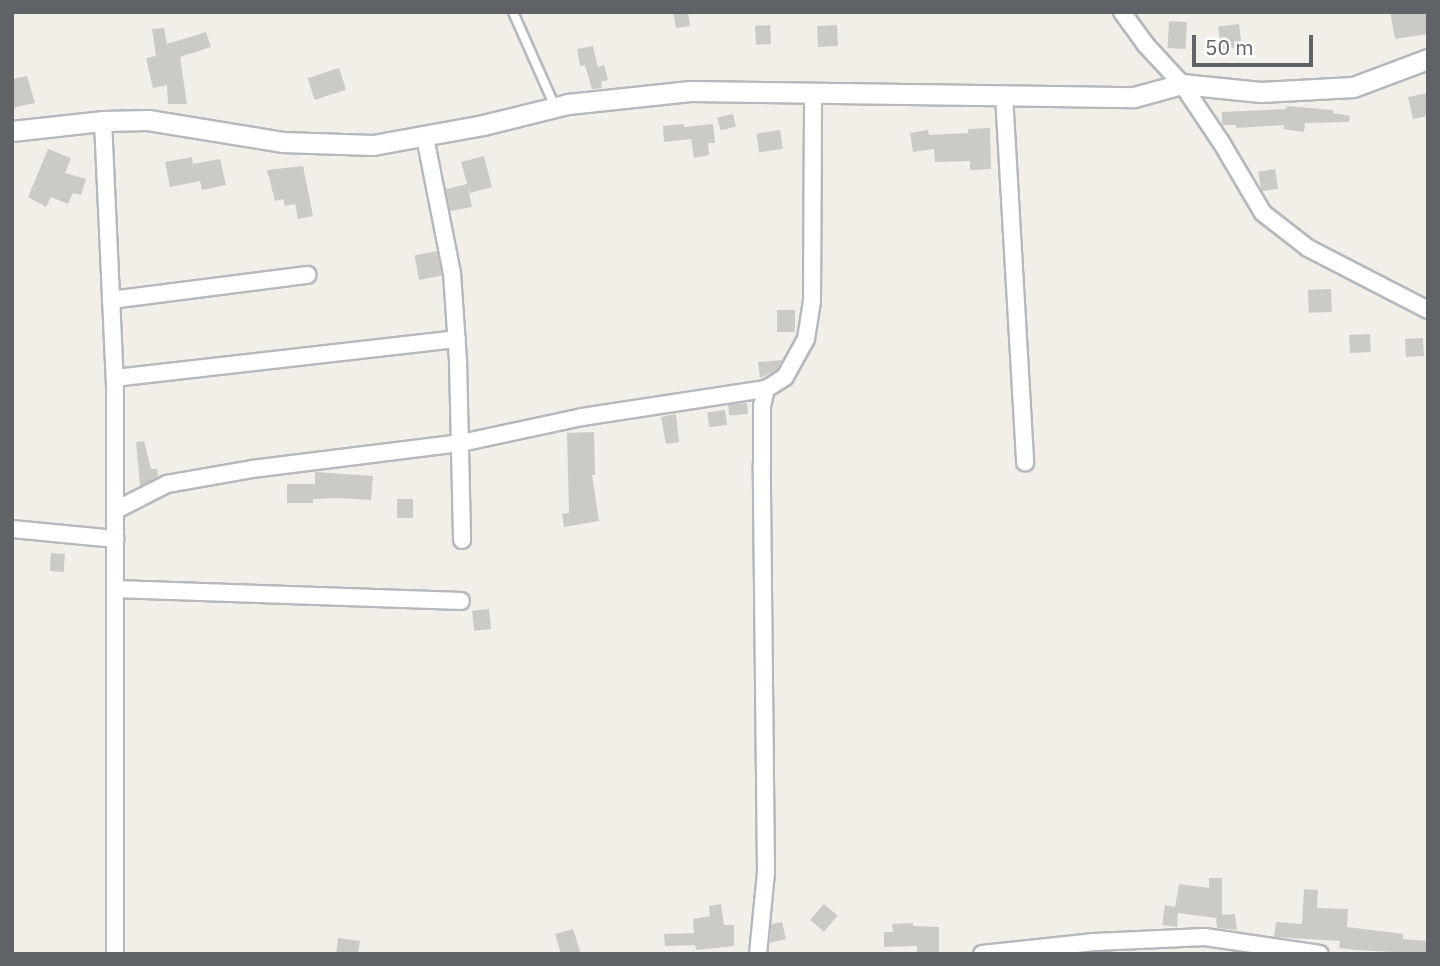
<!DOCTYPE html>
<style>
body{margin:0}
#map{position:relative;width:1440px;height:966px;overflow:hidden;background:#f1efe8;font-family:"IBM Plex Sans",sans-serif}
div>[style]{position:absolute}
.building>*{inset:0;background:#cccac5;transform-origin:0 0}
.roads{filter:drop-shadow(2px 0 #b5b8bc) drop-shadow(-2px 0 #b5b8bc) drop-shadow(0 2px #b5b8bc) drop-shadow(0 -2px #b5b8bc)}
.service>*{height:8px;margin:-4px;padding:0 4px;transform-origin:4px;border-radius:4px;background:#fff}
.minor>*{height:16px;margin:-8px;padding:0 8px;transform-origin:8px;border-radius:8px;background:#fff}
.tertiary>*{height:19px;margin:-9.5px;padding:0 9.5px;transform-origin:9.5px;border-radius:9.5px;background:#fff}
span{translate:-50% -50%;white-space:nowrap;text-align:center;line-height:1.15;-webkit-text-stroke:7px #fff;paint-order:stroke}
.frame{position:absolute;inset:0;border:14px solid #5f6368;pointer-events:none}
.scale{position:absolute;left:1192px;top:35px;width:121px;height:32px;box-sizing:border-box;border:4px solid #5f6368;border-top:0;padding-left:9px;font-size:21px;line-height:24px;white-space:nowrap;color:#5f6368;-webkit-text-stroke:5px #fff;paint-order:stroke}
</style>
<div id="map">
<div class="building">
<div style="clip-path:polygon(673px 12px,688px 12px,690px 26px,676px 28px)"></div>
<div style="clip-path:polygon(1390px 12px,1428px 12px,1428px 34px,1395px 39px)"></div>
<div style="left:1169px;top:21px;width:18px;height:27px;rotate:3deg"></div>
<div style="left:1239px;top:24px;width:23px;height:21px;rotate:83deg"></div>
<div style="left:770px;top:25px;width:19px;height:15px;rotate:87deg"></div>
<div style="left:837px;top:25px;width:21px;height:20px;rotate:87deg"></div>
<div style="clip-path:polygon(164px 28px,167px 44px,206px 32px,211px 47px,180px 57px,187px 104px,168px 104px,167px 85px,153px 88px,146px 58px,156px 56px,152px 29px)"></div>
<div style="clip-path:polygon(593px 46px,598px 67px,604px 65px,608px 80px,601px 82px,602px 88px,592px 89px,585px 65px,580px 66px,577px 49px)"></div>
<div style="left:339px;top:68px;width:23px;height:33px;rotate:72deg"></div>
<div style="clip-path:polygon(27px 76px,35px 103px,12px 108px,12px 79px)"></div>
<div style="clip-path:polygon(1428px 93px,1428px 116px,1413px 119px,1408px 97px)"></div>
<div style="clip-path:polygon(1287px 106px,1333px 110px,1333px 113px,1350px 116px,1349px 122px,1305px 123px,1304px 132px,1283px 129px,1284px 125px,1236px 128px,1236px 125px,1222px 125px,1222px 112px,1286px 109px)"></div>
<div style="left:733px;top:114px;width:13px;height:16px;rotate:77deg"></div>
<div style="clip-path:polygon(684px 124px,684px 127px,713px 124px,715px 143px,708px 143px,709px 155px,694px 158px,691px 139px,664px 142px,663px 126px)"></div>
<div style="clip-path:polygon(990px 128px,991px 169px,970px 170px,970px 161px,935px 162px,934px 149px,913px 152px,910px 133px,928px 130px,929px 135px,968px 133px,968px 129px)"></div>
<div style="left:780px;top:130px;width:19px;height:24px;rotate:81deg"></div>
<div style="clip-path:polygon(48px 149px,71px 158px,65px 173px,86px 179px,81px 195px,73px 193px,68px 204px,51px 197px,46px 207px,28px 197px)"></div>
<div style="clip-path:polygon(484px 156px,492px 187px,470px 193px,468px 186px,472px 207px,450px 211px,446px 189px,467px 184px,461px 162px)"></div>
<div style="clip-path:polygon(192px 157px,193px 164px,220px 159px,226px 185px,202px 190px,200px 181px,170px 187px,165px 162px)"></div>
<div style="clip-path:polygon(303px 166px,313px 216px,298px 219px,295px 204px,285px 206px,283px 199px,275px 201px,267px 170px)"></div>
<div style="left:1275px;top:169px;width:20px;height:17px;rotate:81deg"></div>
<div style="left:437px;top:251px;width:25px;height:23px;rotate:79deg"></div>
<div style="left:1331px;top:289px;width:23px;height:23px;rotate:88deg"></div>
<div style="left:777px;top:310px;width:18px;height:22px"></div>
<div style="left:1370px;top:334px;width:18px;height:21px;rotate:87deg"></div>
<div style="left:1423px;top:338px;width:18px;height:18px;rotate:87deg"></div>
<div style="clip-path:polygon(782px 360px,777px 370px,760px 378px,758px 362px)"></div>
<div style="left:747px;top:403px;width:11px;height:19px;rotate:85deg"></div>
<div style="left:725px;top:410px;width:15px;height:18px;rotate:82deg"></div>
<div style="clip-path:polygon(676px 414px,679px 442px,666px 444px,661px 417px)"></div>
<div style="clip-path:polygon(594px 432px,595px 475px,592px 475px,599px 521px,564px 527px,562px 514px,569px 513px,567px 433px)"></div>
<div style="clip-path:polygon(144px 441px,151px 469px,157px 469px,158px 477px,140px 486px,136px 442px)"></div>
<div style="clip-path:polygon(315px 472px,373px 476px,371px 500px,337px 498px,313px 499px,313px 503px,287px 503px,287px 484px,315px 484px)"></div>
<div style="left:397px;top:499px;width:16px;height:19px"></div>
<div style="left:51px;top:553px;width:14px;height:18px;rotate:4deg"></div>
<div style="left:489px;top:609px;width:20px;height:17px;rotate:84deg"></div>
<div style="clip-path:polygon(1209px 878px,1222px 878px,1222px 915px,1235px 914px,1237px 930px,1217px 928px,1216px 918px,1178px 913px,1177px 927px,1162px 925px,1165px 905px,1175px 907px,1179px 884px,1209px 888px)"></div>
<div style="clip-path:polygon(1304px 889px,1318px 890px,1317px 908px,1348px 909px,1347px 927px,1403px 934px,1403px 939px,1428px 941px,1428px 954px,1356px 950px,1339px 948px,1340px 941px,1274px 937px,1276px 922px,1302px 924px)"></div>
<div style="clip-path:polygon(721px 904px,724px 925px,734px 925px,734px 946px,696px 950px,695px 945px,665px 946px,664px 934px,694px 933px,693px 919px,710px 916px,709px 906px)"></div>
<div style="left:824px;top:904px;width:18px;height:21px;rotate:41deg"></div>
<div style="clip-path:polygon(782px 922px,786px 939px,770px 943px,771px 924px)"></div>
<div style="clip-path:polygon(913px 923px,913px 926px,939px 927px,939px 952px,917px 952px,917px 946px,884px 947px,884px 932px,893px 932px,892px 924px)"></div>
<div style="clip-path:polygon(573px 929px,581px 954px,561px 954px,555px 934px)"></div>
<div style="clip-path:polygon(338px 938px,360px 941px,358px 954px,336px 954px)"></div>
</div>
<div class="roads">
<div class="service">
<div style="left:513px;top:12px;width:104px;rotate:66.1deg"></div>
</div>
<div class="minor">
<div style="left:1122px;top:12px;width:39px;rotate:54deg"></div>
<div style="left:1145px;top:44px;width:54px;rotate:47.2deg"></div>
<div style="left:1182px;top:84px;width:70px;rotate:56.1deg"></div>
<div style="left:1221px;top:142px;width:82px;rotate:59.4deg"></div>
<div style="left:1263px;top:213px;width:57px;rotate:37.9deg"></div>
<div style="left:1308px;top:248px;width:135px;rotate:27.3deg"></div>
<div style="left:1004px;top:95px;width:368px;rotate:86.7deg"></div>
<div style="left:103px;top:121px;width:265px;rotate:87.4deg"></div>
<div style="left:115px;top:386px;width:568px;rotate:90deg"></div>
<div style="left:425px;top:137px;width:139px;rotate:78.8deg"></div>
<div style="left:452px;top:273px;width:87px;rotate:86.1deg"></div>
<div style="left:458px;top:360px;width:180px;rotate:88.7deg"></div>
<div style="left:111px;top:300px;width:198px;rotate:-7.3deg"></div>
<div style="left:115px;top:378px;width:344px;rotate:-6.5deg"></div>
<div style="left:116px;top:510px;width:57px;rotate:-27deg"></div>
<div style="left:167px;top:484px;width:86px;rotate:-10deg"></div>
<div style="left:252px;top:469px;width:211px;rotate:-7.1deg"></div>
<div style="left:461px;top:443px;width:124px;rotate:-12.1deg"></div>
<div style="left:582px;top:417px;width:186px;rotate:-8.7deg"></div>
<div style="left:766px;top:389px;width:22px;rotate:-32deg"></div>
<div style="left:785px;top:377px;width:43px;rotate:-61.1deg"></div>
<div style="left:806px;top:339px;width:38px;rotate:-81deg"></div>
<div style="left:812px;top:301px;width:208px;rotate:-89.7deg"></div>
<div style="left:12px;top:529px;width:104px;rotate:5.5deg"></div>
<div style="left:116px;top:589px;width:345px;rotate:2deg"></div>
<div style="left:758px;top:954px;width:81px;rotate:-84.4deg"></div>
<div style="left:766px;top:873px;width:409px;rotate:-90.6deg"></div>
<div style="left:762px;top:464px;width:58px;rotate:-90deg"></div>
<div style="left:762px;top:406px;width:17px;rotate:-77deg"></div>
<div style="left:982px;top:954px;width:113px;rotate:-6.1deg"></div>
<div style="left:1094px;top:942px;width:111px;rotate:-2.6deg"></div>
<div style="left:1205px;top:937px;width:116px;rotate:8.4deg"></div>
</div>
<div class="tertiary">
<div style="left:12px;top:131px;width:92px;rotate:-6.3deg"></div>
<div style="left:103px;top:121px;width:45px;rotate:-1.3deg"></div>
<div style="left:148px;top:120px;width:136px;rotate:9.3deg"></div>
<div style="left:282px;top:142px;width:91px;rotate:1.9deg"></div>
<div style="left:373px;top:145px;width:112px;rotate:-10.3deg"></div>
<div style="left:483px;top:125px;width:88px;rotate:-13.9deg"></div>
<div style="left:568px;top:104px;width:123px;rotate:-6.1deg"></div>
<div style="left:690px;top:91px;width:444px;rotate:0.8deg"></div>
<div style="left:1134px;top:97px;width:50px;rotate:-15.2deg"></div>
<div style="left:1182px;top:84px;width:79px;rotate:5.8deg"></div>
<div style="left:1261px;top:92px;width:92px;rotate:-3.1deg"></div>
<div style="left:1353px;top:87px;width:80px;rotate:-20.5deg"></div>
</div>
</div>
<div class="frame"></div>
<div class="scale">50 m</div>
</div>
